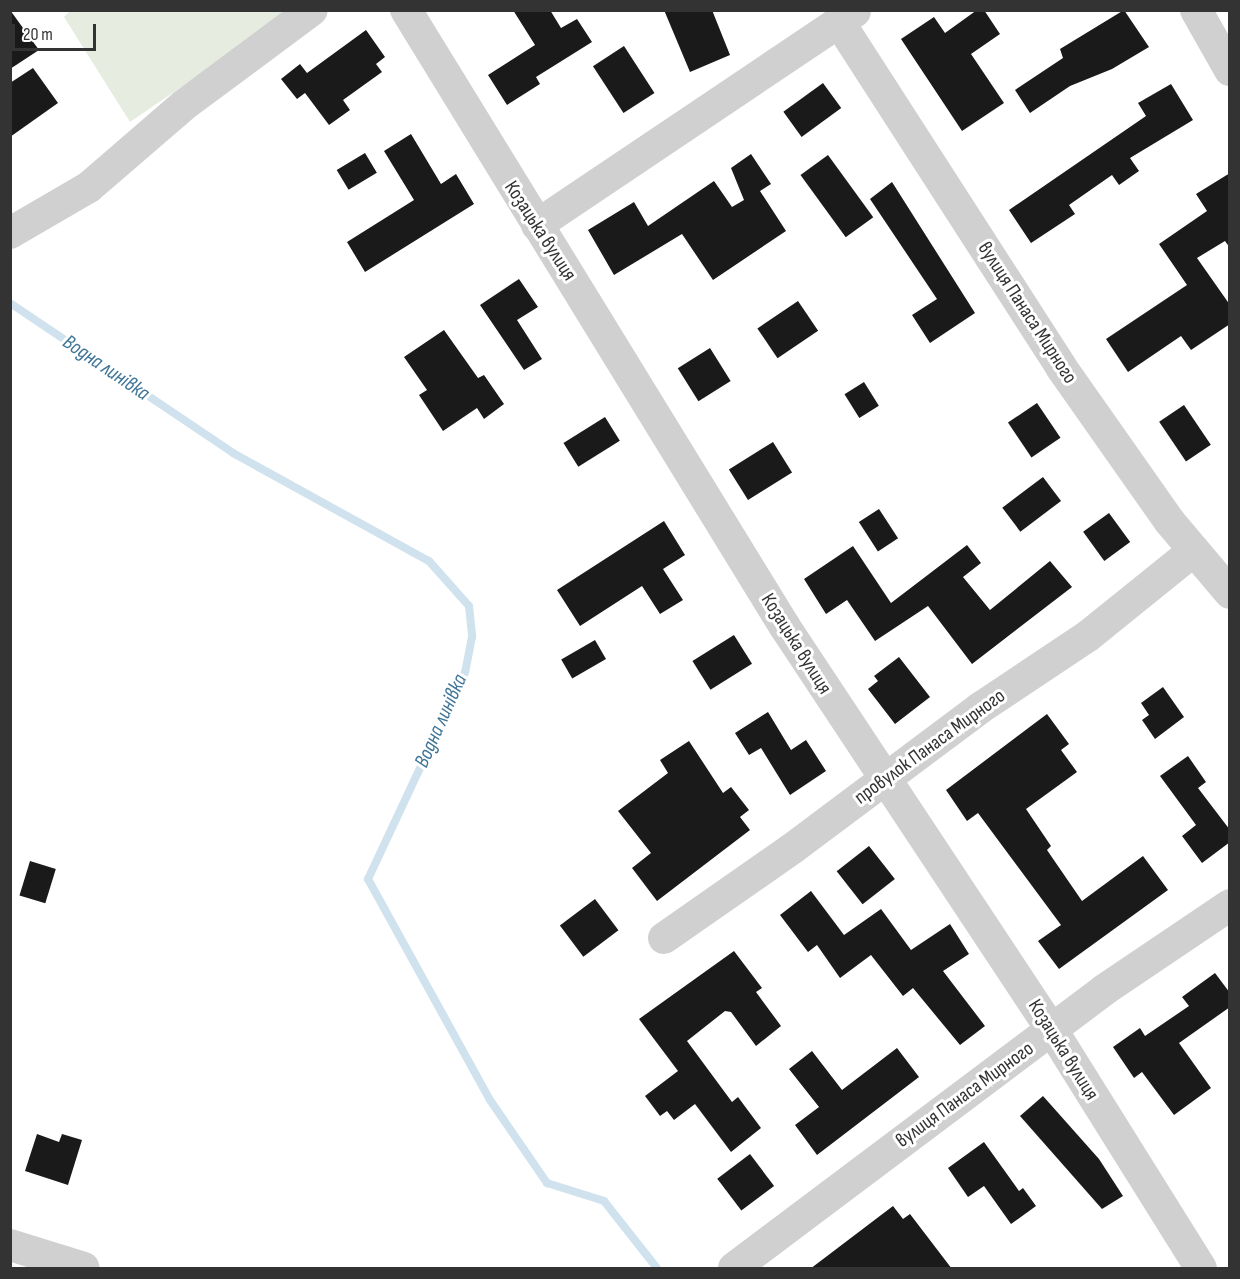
<!DOCTYPE html>
<meta charset="utf-8">
<style>
body{margin:0}
#map{position:relative;width:1240px;height:1279px;overflow:hidden;background:#fff;font-family:"Sofia Sans Condensed",sans-serif}
div>[style]{position:absolute}
.green>*{inset:0;background:#e6ecdf}
.stream>*{height:8px;margin:-4px;padding:0 4px;transform-origin:4px;border-radius:4px;background:#cfe2ee}
.building>*{inset:0;background:#1a1a1a;transform-origin:0 0}
.street>*{height:32px;margin:-16px;padding:0 16px;transform-origin:16px;border-radius:16px;background:#d0d0d0}
span{translate:-50% -50%;white-space:nowrap;text-align:center;line-height:1.15;-webkit-text-stroke:6px #fff;paint-order:stroke}
.street-label{font-size:20px;color:#333}
.water-label{font-size:21px;color:#3f7597;font-style:italic}
.frame{position:absolute;inset:0;border:12px solid #333;pointer-events:none}
.scale{position:absolute;left:12px;top:24px;width:84px;height:27px;box-sizing:border-box;border:3px solid #333;border-top:0;padding-left:8px;font-size:18px;line-height:21px;white-space:nowrap;color:#333;-webkit-text-stroke:4px #fff;paint-order:stroke}
</style>
<div id="map">
<div class="green">
<div style="clip-path:polygon(71px 10px,293px 11px,130px 122px,64px 17px)"></div>
</div>
<div class="stream">
<div style="left:10px;top:303px;width:269px;rotate:33.9deg"></div>
<div style="left:233px;top:453px;width:224px;rotate:28.9deg"></div>
<div style="left:429px;top:561px;width:60px;rotate:48.4deg"></div>
<div style="left:469px;top:606px;width:31px;rotate:84deg"></div>
<div style="left:472px;top:637px;width:36px;rotate:101deg"></div>
<div style="left:465px;top:672px;width:229px;rotate:115.1deg"></div>
<div style="left:368px;top:879px;width:252px;rotate:61.1deg"></div>
<div style="left:490px;top:1100px;width:101px;rotate:55.5deg"></div>
<div style="left:547px;top:1183px;width:60px;rotate:17.5deg"></div>
<div style="left:604px;top:1201px;width:85px;rotate:51.7deg"></div>
</div>
<div class="building">
<div style="clip-path:polygon(10px 10px,39px 50px,10px 69px)"></div>
<div style="clip-path:polygon(513px 10px,550px 10px,561px 28px,577px 19px,592px 42px,536px 77px,540px 84px,507px 105px,488px 75px,535px 45px)"></div>
<div style="clip-path:polygon(664px 10px,712px 10px,730px 55px,690px 72px)"></div>
<div style="clip-path:polygon(977px 10px,984px 10px,1000px 34px,971px 54px,1004px 103px,962px 131px,901px 39px,934px 17px,945px 33px)"></div>
<div style="clip-path:polygon(1124px 10px,1149px 47px,1112px 69px,1070px 86px,1030px 113px,1015px 90px,1063px 58px,1060px 49px)"></div>
<div style="clip-path:polygon(366px 30px,385px 57px,376px 64px,382px 72px,343px 100px,350px 110px,329px 125px,305px 93px,297px 99px,281px 79px,300px 64px,307px 73px)"></div>
<div style="left:624px;top:46px;width:56px;height:37px;rotate:57deg"></div>
<div style="clip-path:polygon(33px 68px,58px 103px,10px 137px,10px 83px)"></div>
<div style="left:823px;top:83px;width:31px;height:49px;rotate:54deg"></div>
<div style="clip-path:polygon(1171px 84px,1193px 120px,1130px 158px,1139px 171px,1119px 185px,1112px 175px,1069px 205px,1075px 214px,1031px 243px,1009px 210px,1146px 116px,1138px 103px)"></div>
<div style="clip-path:polygon(411px 134px,441px 184px,456px 174px,474px 204px,365px 272px,347px 242px,414px 200px,384px 151px)"></div>
<div style="left:365px;top:153px;width:23px;height:33px;rotate:59deg"></div>
<div style="clip-path:polygon(751px 154px,771px 184px,760px 191px,786px 231px,713px 280px,682px 234px,614px 275px,588px 230px,634px 202px,648px 226px,714px 181px,732px 207px,744px 200px,731px 168px)"></div>
<div style="left:828px;top:155px;width:77px;height:34px;rotate:54deg"></div>
<div style="clip-path:polygon(1230px 173px,1230px 248px,1225px 241px,1197px 258px,1230px 305px,1230px 324px,1191px 350px,1181px 336px,1128px 372px,1106px 339px,1187px 285px,1159px 244px,1207px 211px,1196px 194px)"></div>
<div style="clip-path:polygon(892px 182px,975px 313px,930px 343px,912px 315px,937px 299px,870px 199px)"></div>
<div style="clip-path:polygon(519px 279px,538px 307px,517px 320px,542px 359px,524px 370px,480px 305px)"></div>
<div style="left:798px;top:301px;width:36px;height:49px;rotate:56deg"></div>
<div style="clip-path:polygon(444px 330px,478px 378px,484px 375px,504px 404px,484px 419px,477px 408px,443px 431px,419px 395px,427px 390px,404px 357px)"></div>
<div style="left:710px;top:348px;width:39px;height:38px;rotate:58deg"></div>
<div style="left:864px;top:382px;width:28px;height:23px;rotate:58deg"></div>
<div style="left:1037px;top:403px;width:42px;height:35px;rotate:56deg"></div>
<div style="left:1184px;top:405px;width:48px;height:30px;rotate:56deg"></div>
<div style="left:605px;top:417px;width:28px;height:49px;rotate:58deg"></div>
<div style="left:773px;top:442px;width:36px;height:52px;rotate:58deg"></div>
<div style="left:1043px;top:477px;width:30px;height:51px;rotate:53deg"></div>
<div style="left:879px;top:509px;width:35px;height:24px;rotate:57deg"></div>
<div style="left:1109px;top:513px;width:36px;height:32px;rotate:54deg"></div>
<div style="clip-path:polygon(664px 521px,685px 555px,663px 569px,683px 600px,660px 614px,642px 586px,580px 626px,557px 590px)"></div>
<div style="clip-path:polygon(967px 545px,981px 563px,963px 577px,990px 610px,1050px 561px,1072px 587px,972px 664px,928px 606px,875px 641px,847px 600px,826px 614px,804px 579px,853px 546px,891px 603px)"></div>
<div style="left:734px;top:635px;width:34px;height:49px;rotate:58deg"></div>
<div style="left:595px;top:640px;width:22px;height:39px;rotate:60deg"></div>
<div style="clip-path:polygon(899px 657px,930px 697px,895px 724px,868px 689px,878px 681px,874px 676px)"></div>
<div style="clip-path:polygon(1163px 687px,1184px 717px,1155px 739px,1142px 720px,1149px 715px,1141px 703px)"></div>
<div style="clip-path:polygon(768px 712px,791px 750px,806px 740px,826px 771px,790px 795px,761px 748px,749px 755px,735px 733px)"></div>
<div style="clip-path:polygon(1047px 714px,1069px 744px,1061px 750px,1077px 772px,1026px 809px,1051px 846px,1047px 850px,1082px 901px,1143px 856px,1168px 890px,1059px 969px,1038px 941px,1061px 925px,978px 813px,967px 821px,946px 790px)"></div>
<div style="clip-path:polygon(689px 741px,723px 793px,731px 787px,749px 810px,740px 817px,750px 830px,657px 901px,632px 868px,651px 853px,618px 811px,668px 773px,660px 760px)"></div>
<div style="clip-path:polygon(1188px 756px,1206px 782px,1198px 788px,1230px 830px,1230px 842px,1202px 863px,1182px 836px,1196px 825px,1160px 776px)"></div>
<div style="left:869px;top:846px;width:42px;height:41px;rotate:52deg"></div>
<div style="left:30px;top:861px;width:27px;height:36px;rotate:17deg"></div>
<div style="clip-path:polygon(811px 891px,844px 935px,881px 909px,911px 950px,950px 924px,969px 954px,943px 971px,985px 1026px,960px 1045px,913px 988px,903px 996px,871px 955px,840px 978px,817px 945px,808px 952px,780px 915px)"></div>
<div style="left:595px;top:899px;width:39px;height:44px;rotate:53deg"></div>
<div style="clip-path:polygon(734px 951px,762px 988px,756px 992px,781px 1026px,756px 1046px,731px 1012px,725px 1011px,687px 1041px,732px 1102px,738px 1097px,761px 1128px,731px 1152px,695px 1104px,674px 1120px,667px 1111px,660px 1116px,645px 1096px,678px 1071px,639px 1019px)"></div>
<div style="clip-path:polygon(1215px 973px,1230px 993px,1230px 1007px,1179px 1043px,1211px 1088px,1174px 1115px,1142px 1072px,1134px 1078px,1113px 1047px,1140px 1028px,1145px 1036px,1189px 1006px,1182px 997px)"></div>
<div style="clip-path:polygon(897px 1048px,919px 1077px,817px 1155px,795px 1125px,819px 1107px,789px 1069px,812px 1051px,842px 1090px)"></div>
<div style="clip-path:polygon(1043px 1096px,1099px 1159px,1123px 1196px,1102px 1209px,1020px 1116px)"></div>
<div style="clip-path:polygon(37px 1134px,59px 1142px,62px 1134px,82px 1140px,68px 1185px,25px 1171px)"></div>
<div style="clip-path:polygon(984px 1142px,1019px 1191px,1023px 1188px,1036px 1206px,1011px 1224px,984px 1186px,968px 1197px,948px 1168px)"></div>
<div style="left:750px;top:1154px;width:40px;height:41px;rotate:53deg"></div>
<div style="clip-path:polygon(893px 1206px,903px 1219px,910px 1214px,952px 1269px,810px 1269px)"></div>
</div>
<div class="street">
<div style="left:406px;top:10px;width:724px;rotate:58.44deg"></div>
<div style="left:785px;top:627px;width:483px;rotate:56.5deg"></div>
<div style="left:1052px;top:1030px;width:281px;rotate:58deg"></div>
<div style="left:1196px;top:10px;width:69px;rotate:60.5deg"></div>
<div style="left:839px;top:22px;width:410px;rotate:57.2deg"></div>
<div style="left:1061px;top:367px;width:189px;rotate:54.9deg"></div>
<div style="left:1170px;top:522px;width:93px;rotate:49.8deg"></div>
<div style="left:537px;top:225px;width:383px;rotate:-33.9deg"></div>
<div style="left:10px;top:233px;width:91px;rotate:-30.2deg"></div>
<div style="left:89px;top:187px;width:125px;rotate:-40.8deg"></div>
<div style="left:184px;top:105px;width:159px;rotate:-36.6deg"></div>
<div style="left:664px;top:938px;width:157px;rotate:-34.9deg"></div>
<div style="left:793px;top:848px;width:234px;rotate:-36.8deg"></div>
<div style="left:980px;top:708px;width:130px;rotate:-33.7deg"></div>
<div style="left:1088px;top:636px;width:134px;rotate:-38.9deg"></div>
<div style="left:10px;top:1245px;width:77px;rotate:17.3deg"></div>
<div style="left:734px;top:1268px;width:463px;rotate:-36.9deg"></div>
<div style="left:1104px;top:990px;width:152px;rotate:-34deg"></div>
</div>
<div class="street-label">
<span style="left:540px;top:231px;rotate:57deg">Козацька вулиця</span>
<span style="left:1027px;top:313px;rotate:57deg">вулиця Панаса Мирного</span>
<span style="left:796px;top:644px;rotate:58deg">Козацька вулиця</span>
<span style="left:930px;top:747px;rotate:-36deg">провулок Панаса Мирного</span>
<span style="left:1063px;top:1050px;rotate:58deg">Козацька вулиця</span>
<span style="left:965px;top:1095px;rotate:-36deg">вулиця Панаса Мирного</span>
</div>
<div class="water-label">
<span style="left:106px;top:368px;rotate:34deg">Водна линівка</span>
<span style="left:441px;top:721px;rotate:-66deg">Водна линівка</span>
</div>
<div class="frame"></div>
<div class="scale">20 m</div>
</div>
